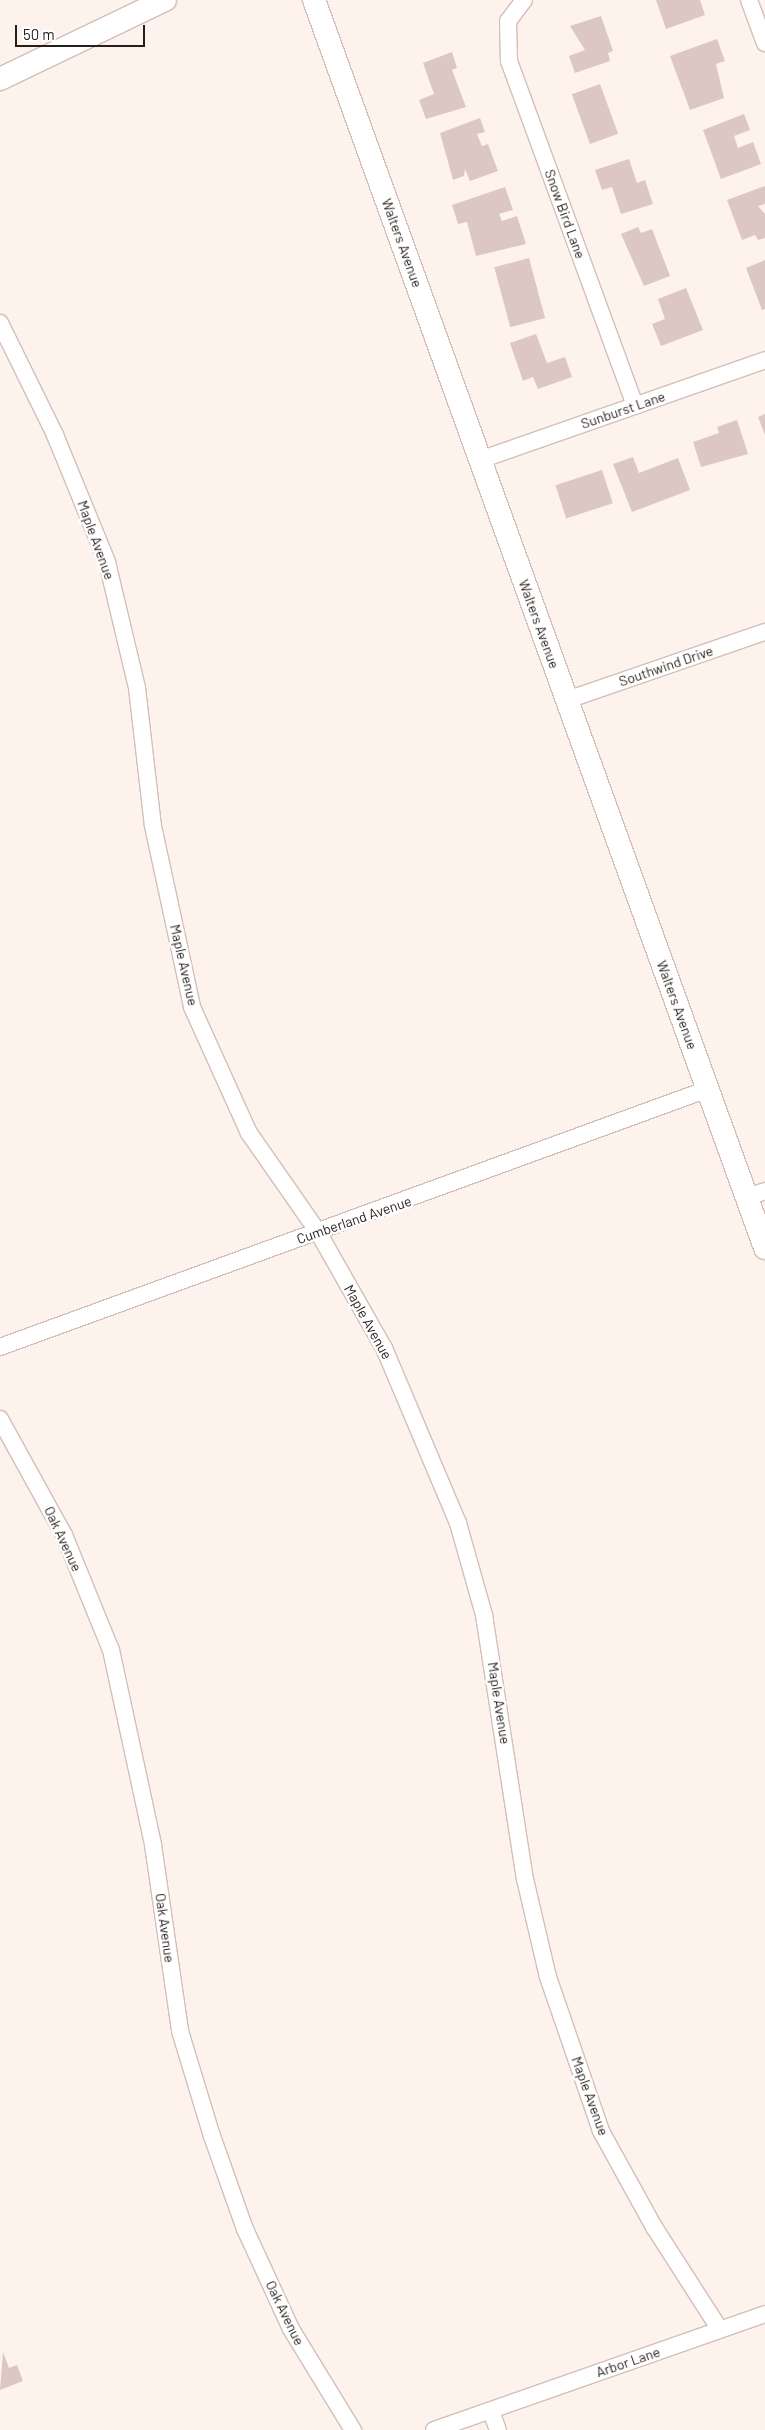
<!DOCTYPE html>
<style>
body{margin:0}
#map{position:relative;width:765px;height:2430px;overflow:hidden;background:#fef2ec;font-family:Barlow,sans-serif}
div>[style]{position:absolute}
.building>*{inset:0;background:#ddc7c3;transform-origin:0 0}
.roads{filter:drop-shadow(1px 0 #d3bfb7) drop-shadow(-1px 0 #d3bfb7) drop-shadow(0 1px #d3bfb7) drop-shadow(0 -1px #d3bfb7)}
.street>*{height:16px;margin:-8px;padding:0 8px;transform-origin:8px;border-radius:8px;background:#fff}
.secondary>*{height:22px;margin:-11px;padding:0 11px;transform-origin:11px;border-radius:11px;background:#fff}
span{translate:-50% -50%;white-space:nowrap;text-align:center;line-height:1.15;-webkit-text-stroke:5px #fff;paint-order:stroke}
.street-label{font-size:14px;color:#251e1b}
.scale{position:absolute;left:15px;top:25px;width:130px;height:22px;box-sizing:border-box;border:2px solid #251e1b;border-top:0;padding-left:6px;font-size:15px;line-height:18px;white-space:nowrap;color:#251e1b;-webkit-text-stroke:4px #fff;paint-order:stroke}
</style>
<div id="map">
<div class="building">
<div style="clip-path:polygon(656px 0,700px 0,705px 15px,666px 29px)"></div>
<div style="clip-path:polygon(601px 16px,613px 51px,608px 53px,610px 61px,575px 73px,569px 56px,585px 50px,570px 26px)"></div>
<div style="clip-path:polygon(717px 39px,725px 61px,716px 64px,724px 98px,690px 110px,670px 56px)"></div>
<div style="clip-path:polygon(452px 52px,457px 68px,452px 70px,466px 107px,426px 119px,419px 100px,434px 94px,423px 63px)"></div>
<div style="left:600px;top:84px;width:53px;height:30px;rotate:70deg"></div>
<div style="clip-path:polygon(744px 114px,750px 130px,734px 136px,738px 148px,753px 142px,761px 164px,721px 179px,703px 130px)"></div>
<div style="clip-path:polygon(480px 118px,485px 132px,477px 134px,482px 146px,488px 144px,498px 171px,470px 181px,465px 169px,464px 176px,453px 180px,440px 133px)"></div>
<div style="clip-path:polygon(629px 159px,637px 183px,645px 180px,653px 204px,621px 214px,612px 187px,602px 190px,595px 170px)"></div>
<div style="clip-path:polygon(765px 186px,765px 204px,758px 206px,765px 214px,765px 238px,758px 240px,755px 235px,742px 240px,727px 200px)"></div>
<div style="clip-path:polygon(505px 187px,513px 210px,499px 214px,502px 221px,517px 216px,526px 244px,476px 256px,467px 222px,458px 224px,452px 205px)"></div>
<div style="clip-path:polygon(638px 227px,641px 233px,652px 229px,670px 276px,644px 286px,621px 234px)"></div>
<div style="left:529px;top:258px;width:62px;height:36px;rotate:75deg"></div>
<div style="clip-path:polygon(765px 260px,765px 309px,762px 310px,746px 268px)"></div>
<div style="clip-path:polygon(686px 288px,703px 330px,661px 346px,652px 324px,665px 319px,658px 299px)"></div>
<div style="clip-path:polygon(536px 334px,547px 363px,565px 357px,572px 377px,538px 389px,533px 377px,523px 381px,510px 343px)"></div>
<div style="clip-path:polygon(765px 414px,765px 435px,758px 417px)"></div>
<div style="clip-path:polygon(737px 420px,748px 454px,701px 467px,693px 442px,719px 433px,717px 427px)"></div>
<div style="clip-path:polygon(633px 457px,639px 473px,678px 458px,690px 490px,632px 512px,613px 464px)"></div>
<div style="left:602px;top:470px;width:35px;height:49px;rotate:72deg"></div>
<div style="clip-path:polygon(3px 2352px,9px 2368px,17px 2365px,23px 2381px,0 2390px)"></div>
</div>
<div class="roads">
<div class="street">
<div style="left:524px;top:0;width:26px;rotate:127deg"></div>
<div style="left:508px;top:21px;width:40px;rotate:88.6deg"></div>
<div style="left:509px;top:61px;width:367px;rotate:69.9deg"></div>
<div style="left:749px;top:0;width:46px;rotate:69.6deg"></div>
<div style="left:0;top:323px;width:125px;rotate:63.8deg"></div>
<div style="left:55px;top:435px;width:137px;rotate:67.7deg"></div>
<div style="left:107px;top:562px;width:130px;rotate:76.6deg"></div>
<div style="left:137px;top:688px;width:139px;rotate:83.4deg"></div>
<div style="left:153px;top:826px;width:185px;rotate:77.8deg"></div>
<div style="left:192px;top:1007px;width:138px;rotate:65.7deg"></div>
<div style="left:249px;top:1133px;width:121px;rotate:55.1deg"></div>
<div style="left:318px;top:1232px;width:133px;rotate:60.4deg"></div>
<div style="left:384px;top:1348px;width:190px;rotate:67.1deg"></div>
<div style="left:458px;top:1523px;width:96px;rotate:74.2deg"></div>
<div style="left:484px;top:1615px;width:267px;rotate:81.2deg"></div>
<div style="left:525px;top:1879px;width:101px;rotate:76.8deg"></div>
<div style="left:548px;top:1977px;width:163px;rotate:71deg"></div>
<div style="left:601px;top:2131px;width:110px;rotate:61.1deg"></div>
<div style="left:654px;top:2227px;width:122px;rotate:57.3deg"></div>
<div style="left:480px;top:460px;width:302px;rotate:-19.3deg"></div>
<div style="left:567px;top:700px;width:209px;rotate:-19deg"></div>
<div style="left:747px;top:1197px;width:19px;rotate:-18deg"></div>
<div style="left:0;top:1347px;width:754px;rotate:-20.02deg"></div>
<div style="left:0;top:1419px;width:132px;rotate:61.1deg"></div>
<div style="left:64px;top:1535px;width:124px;rotate:67.8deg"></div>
<div style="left:111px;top:1650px;width:199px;rotate:77.8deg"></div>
<div style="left:153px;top:1845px;width:188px;rotate:81.7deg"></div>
<div style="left:180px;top:2031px;width:110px;rotate:73.1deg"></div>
<div style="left:212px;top:2136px;width:99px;rotate:70.5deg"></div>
<div style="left:245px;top:2229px;width:110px;rotate:65.3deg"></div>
<div style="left:291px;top:2329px;width:119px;rotate:58.5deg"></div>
<div style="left:491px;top:2411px;width:20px;rotate:70deg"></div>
<div style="left:434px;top:2430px;width:351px;rotate:-19.3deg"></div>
</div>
<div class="secondary">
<div style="left:314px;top:0;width:1327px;rotate:70.13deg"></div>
<div style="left:0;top:79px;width:183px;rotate:-25.6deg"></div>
</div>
</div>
<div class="street-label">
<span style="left:565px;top:214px;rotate:70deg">Snow Bird Lane</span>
<span style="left:402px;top:243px;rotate:70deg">Walters Avenue</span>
<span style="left:623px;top:410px;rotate:-19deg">Sunburst Lane</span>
<span style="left:96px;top:540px;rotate:70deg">Maple Avenue</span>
<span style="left:539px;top:624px;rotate:70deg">Walters Avenue</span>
<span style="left:666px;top:666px;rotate:-19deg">Southwind Drive</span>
<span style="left:184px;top:965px;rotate:77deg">Maple Avenue</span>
<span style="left:677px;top:1005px;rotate:70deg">Walters Avenue</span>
<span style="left:354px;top:1220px;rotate:-19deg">Cumberland Avenue</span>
<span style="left:368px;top:1322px;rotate:61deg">Maple Avenue</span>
<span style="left:63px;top:1539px;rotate:65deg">Oak Avenue</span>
<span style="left:499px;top:1703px;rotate:81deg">Maple Avenue</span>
<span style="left:165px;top:1928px;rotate:82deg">Oak Avenue</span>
<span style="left:590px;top:2096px;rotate:70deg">Maple Avenue</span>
<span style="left:285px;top:2313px;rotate:64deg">Oak Avenue</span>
<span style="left:628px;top:2362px;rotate:-19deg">Arbor Lane</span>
</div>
<div class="scale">50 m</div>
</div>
